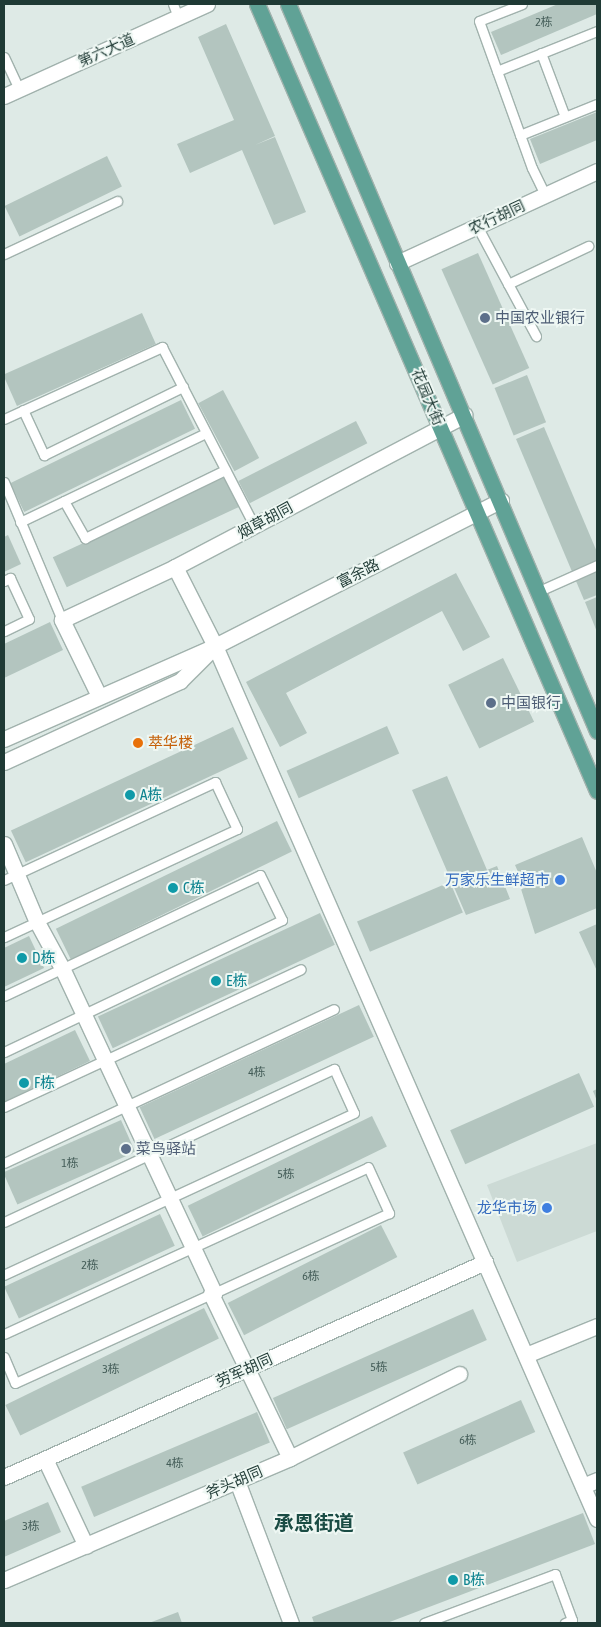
<!DOCTYPE html>
<meta charset="utf-8">
<style>
body{margin:0}
#map{position:relative;width:601px;height:1627px;overflow:hidden;background:#deeae6;font-family:"Asap Condensed","Noto Sans SC",sans-serif}
div>[style]{position:absolute}
.built>*{inset:0;background:#ccdad5}
.building>*{inset:0;background:#b3c5bf;transform-origin:0 0}
.roads{filter:drop-shadow(1px 0 #a1b2ad) drop-shadow(-1px 0 #a1b2ad) drop-shadow(0 1px #a1b2ad) drop-shadow(0 -1px #a1b2ad)}
.lane>*{height:9px;margin:-4.5px;padding:0 4.5px;transform-origin:4.5px;border-radius:4.5px;background:#fff}
.street>*{height:15px;margin:-7.5px;padding:0 7.5px;transform-origin:7.5px;border-radius:7.5px;background:#fff}
.secondary>*{height:15px;margin:-7.5px;padding:0 7.5px;transform-origin:7.5px;border-radius:7.5px;background:#fff}
.primary>*{height:15px;margin:-7.5px;padding:0 7.5px;transform-origin:7.5px;border-radius:7.5px;background:#60a296}
.dots>*{width:14px;height:14px;translate:-50% -50%;box-sizing:border-box;border:2px solid #eef7f3;border-radius:50%}
span{translate:-50% -50%;white-space:nowrap;text-align:center;line-height:1.15;-webkit-text-stroke:4px #eef7f3;paint-order:stroke}
.number-label{font-size:12px;color:#445d58}
.number-label span{-webkit-text-stroke-width:0}
.street-label{font-size:15px;color:#1f3a35}
.service-label{font-size:15px;color:#4e5e75}
.left{translate:0 -50%;text-align:left}
.food-label{font-size:15px;color:#c56008}
.culture-label{font-size:15px;color:#0d838f}
.shop-label{font-size:15px;color:#366cbe}
.right{translate:-100% -50%;text-align:right}
.district-label{font-size:20px;color:#1a4c44;font-weight:700}
.frame{position:absolute;inset:0;border:5px solid #1f3a35;pointer-events:none}
</style>
<div id="map">
<div class="built">
<div style="clip-path:polygon(597px 1143px,597px 1231px,517px 1262px,487px 1185px)"></div>
</div>
<div class="building">
<div style="clip-path:polygon(558px 4px,597px 4px,597px 14px,501px 55px,491px 32px)"></div>
<div style="clip-path:polygon(226px 24px,275px 136px,255px 145px,275px 137px,306px 212px,274px 225px,242px 150px,190px 173px,177px 144px,234px 120px,198px 37px)"></div>
<div style="clip-path:polygon(597px 112px,597px 140px,540px 164px,530px 139px)"></div>
<div style="left:107px;top:156px;width:34px;height:114px;rotate:64deg"></div>
<div style="left:478px;top:253px;width:126px;height:40px;rotate:66deg"></div>
<div style="left:142px;top:313px;width:34px;height:152px;rotate:66deg"></div>
<div style="left:527px;top:375px;width:51px;height:35px;rotate:68deg"></div>
<div style="left:223px;top:390px;width:77px;height:28px;rotate:62deg"></div>
<div style="left:181px;top:400px;width:32px;height:190px;rotate:64deg"></div>
<div style="left:356px;top:421px;width:25px;height:132px;rotate:63deg"></div>
<div style="clip-path:polygon(544px 427px,597px 552px,597px 595px,584px 600px,516px 439px)"></div>
<div style="left:225px;top:477px;width:33px;height:190px;rotate:65deg"></div>
<div style="clip-path:polygon(8px 535px,21px 564px,4px 572px,4px 537px)"></div>
<div style="clip-path:polygon(456px 573px,490px 637px,463px 651px,442px 611px,286px 693px,307px 733px,280px 747px,246px 682px)"></div>
<div style="clip-path:polygon(597px 597px,597px 632px,585px 602px)"></div>
<div style="clip-path:polygon(50px 622px,63px 650px,4px 678px,4px 644px)"></div>
<div style="left:503px;top:658px;width:71px;height:61px;rotate:64deg"></div>
<div style="left:387px;top:726px;width:30px;height:110px;rotate:66deg"></div>
<div style="left:233px;top:727px;width:35px;height:245px;rotate:65deg"></div>
<div style="clip-path:polygon(447px 776px,487px 870px,497px 866px,510px 899px,466px 915px,412px 790px)"></div>
<div style="left:277px;top:821px;width:34px;height:246px;rotate:64deg"></div>
<div style="clip-path:polygon(582px 837px,597px 873px,597px 908px,535px 934px,521px 889px,525px 888px,515px 865px)"></div>
<div style="left:450px;top:882px;width:33px;height:101px;rotate:67deg"></div>
<div style="left:320px;top:913px;width:35px;height:245px;rotate:65deg"></div>
<div style="clip-path:polygon(597px 924px,597px 971px,579px 932px)"></div>
<div style="clip-path:polygon(29px 936px,44px 968px,4px 987px,4px 948px)"></div>
<div style="left:359px;top:1005px;width:35px;height:242px;rotate:65deg"></div>
<div style="clip-path:polygon(75px 1030px,90px 1061px,4px 1102px,4px 1064px)"></div>
<div style="left:579px;top:1073px;width:37px;height:141px;rotate:66deg"></div>
<div style="clip-path:polygon(597px 1089px,597px 1101px,593px 1091px)"></div>
<div style="left:372px;top:1116px;width:34px;height:205px;rotate:64deg"></div>
<div style="left:121px;top:1120px;width:35px;height:129px;rotate:66deg"></div>
<div style="left:160px;top:1214px;width:35px;height:172px;rotate:65deg"></div>
<div style="left:381px;top:1225px;width:36px;height:172px;rotate:63deg"></div>
<div style="left:204px;top:1308px;width:34px;height:221px;rotate:64deg"></div>
<div style="left:473px;top:1309px;width:34px;height:219px;rotate:66deg"></div>
<div style="left:521px;top:1400px;width:35px;height:129px;rotate:66deg"></div>
<div style="left:257px;top:1412px;width:33px;height:191px;rotate:67deg"></div>
<div style="clip-path:polygon(48px 1502px,61px 1532px,4px 1557px,4px 1521px)"></div>
<div style="clip-path:polygon(583px 1513px,595px 1544px,387px 1623px,314px 1623px,312px 1617px)"></div>
<div style="clip-path:polygon(178px 1612px,182px 1623px,149px 1623px)"></div>
</div>
<div class="roads">
<div class="lane">
<div style="left:173px;top:4px;width:14px;rotate:69deg"></div>
<div style="left:522px;top:4px;width:46px;rotate:158.4deg"></div>
<div style="left:479px;top:21px;width:156px;rotate:70.2deg"></div>
<div style="left:532px;top:168px;width:30px;rotate:64deg"></div>
<div style="left:541px;top:53px;width:68px;rotate:69.4deg"></div>
<div style="left:4px;top:57px;width:35px;rotate:65deg"></div>
<div style="left:497px;top:71px;width:108px;rotate:-21.8deg"></div>
<div style="left:520px;top:135px;width:83px;rotate:-21.9deg"></div>
<div style="left:477px;top:226px;width:125px;rotate:61.8deg"></div>
<div style="left:4px;top:254px;width:125px;rotate:-25.1deg"></div>
<div style="left:508px;top:284px;width:89px;rotate:-25.4deg"></div>
<div style="left:23px;top:410px;width:50px;rotate:65deg"></div>
<div style="left:44px;top:455px;width:155px;rotate:-26.1deg"></div>
<div style="left:4px;top:419px;width:174px;rotate:-24.5deg"></div>
<div style="left:162px;top:347px;width:200px;rotate:62.7deg"></div>
<div style="left:4px;top:482px;width:150px;rotate:67.2deg"></div>
<div style="left:64px;top:501px;width:43px;rotate:60.4deg"></div>
<div style="left:85px;top:538px;width:156px;rotate:-25.9deg"></div>
<div style="left:20px;top:522px;width:206px;rotate:-25.6deg"></div>
<div style="left:4px;top:581px;width:7px;rotate:-27deg"></div>
<div style="left:10px;top:578px;width:45px;rotate:65.1deg"></div>
<div style="left:29px;top:619px;width:28px;rotate:154deg"></div>
<div style="left:539px;top:591px;width:64px;rotate:-24.1deg"></div>
<div style="left:4px;top:880px;width:233px;rotate:-24.9deg"></div>
<div style="left:215px;top:782px;width:52px;rotate:64.9deg"></div>
<div style="left:237px;top:829px;width:257px;rotate:155.1deg"></div>
<div style="left:4px;top:996px;width:283px;rotate:-25.3deg"></div>
<div style="left:260px;top:875px;width:50px;rotate:63.9deg"></div>
<div style="left:282px;top:920px;width:308px;rotate:154.6deg"></div>
<div style="left:4px;top:1107px;width:327px;rotate:-24.9deg"></div>
<div style="left:4px;top:1163px;width:364px;rotate:-25deg"></div>
<div style="left:4px;top:1222px;width:364px;rotate:-24.9deg"></div>
<div style="left:334px;top:1069px;width:48px;rotate:65.6deg"></div>
<div style="left:354px;top:1113px;width:386px;rotate:155.2deg"></div>
<div style="left:4px;top:1334px;width:400px;rotate:-24.6deg"></div>
<div style="left:368px;top:1167px;width:51px;rotate:65.5deg"></div>
<div style="left:389px;top:1213px;width:192px;rotate:155.4deg"></div>
<div style="left:4px;top:1357px;width:28px;rotate:67deg"></div>
<div style="left:15px;top:1383px;width:215px;rotate:-24.4deg"></div>
<div style="left:424px;top:1623px;width:140px;rotate:-20.5deg"></div>
<div style="left:555px;top:1574px;width:49px;rotate:69.7deg"></div>
<div style="left:572px;top:1620px;width:8px;rotate:157deg"></div>
</div>
<div class="street">
<div style="left:397px;top:263px;width:220px;rotate:-24.7deg"></div>
<div style="left:175px;top:567px;width:89px;rotate:63.1deg"></div>
<div style="left:215px;top:646px;width:953px;rotate:66.37deg"></div>
<div style="left:99px;top:696px;width:85px;rotate:-116deg"></div>
<div style="left:62px;top:620px;width:125px;rotate:-25.1deg"></div>
<div style="left:175px;top:567px;width:327px;rotate:-27.7deg"></div>
<div style="left:4px;top:844px;width:85px;rotate:67.1deg"></div>
<div style="left:37px;top:922px;width:52px;rotate:61.5deg"></div>
<div style="left:62px;top:968px;width:359px;rotate:64.9deg"></div>
<div style="left:214px;top:1293px;width:3px;rotate:162deg"></div>
<div style="left:211px;top:1294px;width:182px;rotate:64.3deg"></div>
<div style="left:526px;top:1355px;width:77px;rotate:-22.2deg"></div>
<div style="left:45px;top:1459px;width:96px;rotate:64.8deg"></div>
<div style="left:4px;top:1477px;width:527px;rotate:-24.08deg"></div>
<div style="left:237px;top:1481px;width:152px;rotate:69.2deg"></div>
<div style="left:583px;top:1486px;width:15px;rotate:-23deg"></div>
<div style="left:4px;top:1580px;width:311px;rotate:-23.1deg"></div>
<div style="left:290px;top:1458px;width:189px;rotate:-26.4deg"></div>
</div>
<div class="secondary">
<div style="left:4px;top:96px;width:223px;rotate:-24.4deg"></div>
<div style="left:4px;top:739px;width:231px;rotate:-23.8deg"></div>
<div style="left:215px;top:646px;width:321px;rotate:-27deg"></div>
<div style="left:4px;top:762px;width:194px;rotate:-24.7deg"></div>
<div style="left:180px;top:681px;width:41px;rotate:-45deg"></div>
</div>
<div class="primary">
<div style="left:257px;top:4px;width:857px;rotate:66.63deg"></div>
<div style="left:288px;top:4px;width:790px;rotate:66.97deg"></div>
</div>
</div>
<div class="dots">
<div style="left:485px;top:318px;background:#5c6f8a"></div>
<div style="left:491px;top:703px;background:#5c6f8a"></div>
<div style="left:138px;top:743px;background:#e8710a"></div>
<div style="left:130px;top:795px;background:#0f9aa8"></div>
<div style="left:560px;top:880px;background:#3f7fe0"></div>
<div style="left:173px;top:888px;background:#0f9aa8"></div>
<div style="left:22px;top:958px;background:#0f9aa8"></div>
<div style="left:216px;top:981px;background:#0f9aa8"></div>
<div style="left:24px;top:1083px;background:#0f9aa8"></div>
<div style="left:126px;top:1149px;background:#5c6f8a"></div>
<div style="left:547px;top:1208px;background:#3f7fe0"></div>
<div style="left:453px;top:1580px;background:#0f9aa8"></div>
</div>
<div class="number-label">
<span style="left:544px;top:23px">2栋</span>
<span style="left:257px;top:1073px">4栋</span>
<span style="left:70px;top:1164px">1栋</span>
<span style="left:286px;top:1175px">5栋</span>
<span style="left:90px;top:1266px">2栋</span>
<span style="left:311px;top:1277px">6栋</span>
<span style="left:379px;top:1368px">5栋</span>
<span style="left:111px;top:1370px">3栋</span>
<span style="left:468px;top:1441px">6栋</span>
<span style="left:175px;top:1464px">4栋</span>
<span style="left:31px;top:1527px">3栋</span>
</div>
<div class="street-label">
<span style="left:106px;top:50px;rotate:-24deg">第六大道</span>
<span style="left:497px;top:217px;rotate:-25deg">农行胡同</span>
<span style="left:428px;top:397px;rotate:67deg">花园大街</span>
<span style="left:265px;top:520px;rotate:-28deg">烟草胡同</span>
<span style="left:358px;top:573px;rotate:-27deg">富余路</span>
<span style="left:244px;top:1370px;rotate:-24deg">劳军胡同</span>
<span style="left:234px;top:1482px;rotate:-23deg">斧头胡同</span>
</div>
<div class="service-label">
<span class="left" style="left:495px;top:318px">中国农业银行</span>
<span class="left" style="left:501px;top:703px">中国银行</span>
<span class="left" style="left:136px;top:1149px">菜鸟驿站</span>
</div>
<div class="food-label">
<span class="left" style="left:148px;top:743px">萃华楼</span>
</div>
<div class="culture-label">
<span class="left" style="left:140px;top:795px">A栋</span>
<span class="left" style="left:183px;top:888px">C栋</span>
<span class="left" style="left:32px;top:958px">D栋</span>
<span class="left" style="left:226px;top:981px">E栋</span>
<span class="left" style="left:34px;top:1083px">F栋</span>
<span class="left" style="left:463px;top:1580px">B栋</span>
</div>
<div class="shop-label">
<span class="right" style="left:550px;top:880px">万家乐生鲜超市</span>
<span class="right" style="left:537px;top:1208px">龙华市场</span>
</div>
<div class="district-label">
<span style="left:314px;top:1522px">承恩街道</span>
</div>
<div class="frame"></div>
</div>
